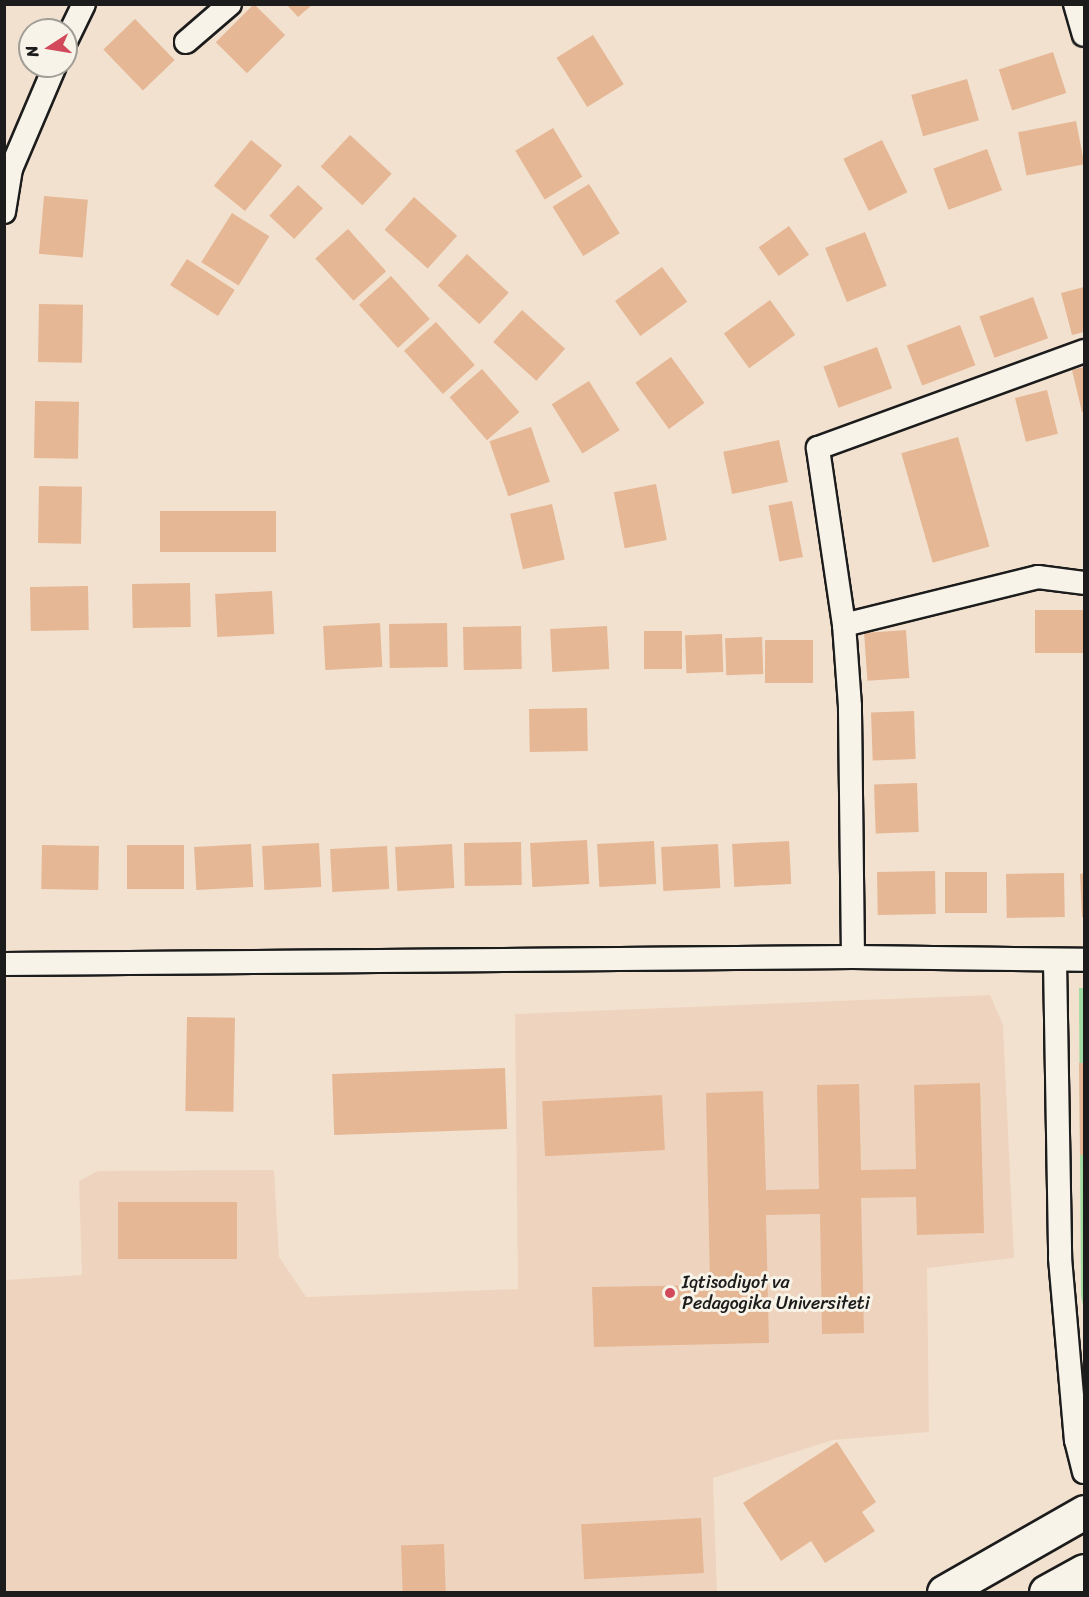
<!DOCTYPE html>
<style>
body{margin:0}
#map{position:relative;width:1089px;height:1597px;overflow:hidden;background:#f2e1cf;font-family:Sriracha,sans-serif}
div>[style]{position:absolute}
.built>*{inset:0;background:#eed4be}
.green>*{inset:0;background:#a1daa0}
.building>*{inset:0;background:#e5b795;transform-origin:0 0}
.roads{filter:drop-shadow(2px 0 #1c1c1c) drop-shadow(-2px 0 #1c1c1c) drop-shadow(0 2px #1c1c1c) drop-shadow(0 -2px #1c1c1c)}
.street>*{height:22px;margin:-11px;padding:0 11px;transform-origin:11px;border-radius:11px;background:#f7f3e8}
.highway>*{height:33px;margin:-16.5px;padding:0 16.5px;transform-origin:16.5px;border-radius:16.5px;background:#f7f3e8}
.dots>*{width:16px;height:16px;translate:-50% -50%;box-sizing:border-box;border:3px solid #f7f3e8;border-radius:50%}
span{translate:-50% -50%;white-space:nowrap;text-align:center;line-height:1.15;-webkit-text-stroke:6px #f7f3e8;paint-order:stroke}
.poi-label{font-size:18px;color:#1c1c1c}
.left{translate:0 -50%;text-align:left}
.frame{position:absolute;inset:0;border:6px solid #1c1c1c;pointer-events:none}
.north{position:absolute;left:18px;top:18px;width:60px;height:60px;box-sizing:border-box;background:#f7f3e8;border:2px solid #9f9d96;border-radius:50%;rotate:258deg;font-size:16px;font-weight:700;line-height:24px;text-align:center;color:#1c1c1c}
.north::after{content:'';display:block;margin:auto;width:21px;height:27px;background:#d1495b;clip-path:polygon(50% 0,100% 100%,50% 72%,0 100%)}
</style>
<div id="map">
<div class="built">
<div style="clip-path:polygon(990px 995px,1003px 1025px,1014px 1258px,927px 1268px,929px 1432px,833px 1440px,713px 1478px,717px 1592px,5px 1592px,5px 1280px,82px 1275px,79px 1181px,98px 1171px,274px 1170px,279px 1257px,306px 1297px,518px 1289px,515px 1014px)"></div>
</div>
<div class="green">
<div style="clip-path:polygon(1079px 988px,1084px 988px,1084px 1310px,1081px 1296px)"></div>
</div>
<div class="building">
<div style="left:254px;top:4px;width:44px;height:54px;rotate:45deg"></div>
<div style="clip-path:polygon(287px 5px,312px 5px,298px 17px)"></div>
<div style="left:135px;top:19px;width:57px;height:44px;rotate:46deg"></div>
<div style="left:593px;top:35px;width:58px;height:43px;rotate:58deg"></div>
<div style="left:1053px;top:52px;width:43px;height:57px;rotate:72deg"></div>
<div style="left:967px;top:79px;width:43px;height:58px;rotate:74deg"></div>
<div style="left:1076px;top:121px;width:44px;height:59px;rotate:79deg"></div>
<div style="left:553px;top:128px;width:57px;height:44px;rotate:59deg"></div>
<div style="left:350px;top:135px;width:57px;height:43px;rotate:43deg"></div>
<div style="left:251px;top:140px;width:40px;height:59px;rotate:39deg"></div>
<div style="left:882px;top:140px;width:58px;height:43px;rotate:64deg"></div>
<div style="left:987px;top:149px;width:44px;height:57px;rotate:70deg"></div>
<div style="left:589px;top:184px;width:58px;height:43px;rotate:58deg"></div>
<div style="left:298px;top:185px;width:34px;height:42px;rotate:43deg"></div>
<div style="left:44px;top:196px;width:44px;height:58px;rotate:5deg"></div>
<div style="left:414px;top:197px;width:58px;height:44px;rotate:42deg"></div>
<div style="left:232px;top:213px;width:44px;height:58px;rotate:32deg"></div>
<div style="left:789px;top:226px;width:35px;height:37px;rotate:55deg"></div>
<div style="left:348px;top:229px;width:57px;height:44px;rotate:48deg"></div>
<div style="left:865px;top:232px;width:58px;height:43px;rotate:68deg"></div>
<div style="left:467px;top:254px;width:57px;height:43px;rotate:43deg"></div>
<div style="left:187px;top:259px;width:57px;height:31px;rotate:33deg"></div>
<div style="left:662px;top:267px;width:43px;height:58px;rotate:54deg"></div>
<div style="left:391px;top:276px;width:58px;height:43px;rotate:48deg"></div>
<div style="clip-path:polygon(1084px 287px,1084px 332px,1072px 335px,1061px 293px)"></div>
<div style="left:1033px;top:297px;width:44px;height:57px;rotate:70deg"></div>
<div style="left:770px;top:300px;width:43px;height:57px;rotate:54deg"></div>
<div style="left:39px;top:304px;width:44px;height:58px;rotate:1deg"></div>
<div style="left:522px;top:310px;width:58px;height:43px;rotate:42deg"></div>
<div style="left:436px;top:322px;width:58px;height:43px;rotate:48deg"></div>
<div style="left:960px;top:325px;width:43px;height:57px;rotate:69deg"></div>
<div style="left:877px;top:347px;width:44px;height:57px;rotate:70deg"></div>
<div style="left:671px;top:357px;width:57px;height:44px;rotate:54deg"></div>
<div style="clip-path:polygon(1084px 367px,1084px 412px,1082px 412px,1072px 370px)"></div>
<div style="left:482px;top:369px;width:57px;height:43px;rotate:49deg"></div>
<div style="left:589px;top:381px;width:58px;height:44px;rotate:58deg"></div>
<div style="left:1047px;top:390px;width:45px;height:33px;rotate:76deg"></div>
<div style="left:35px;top:401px;width:44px;height:57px;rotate:1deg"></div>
<div style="left:531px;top:427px;width:58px;height:44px;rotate:71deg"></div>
<div style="left:958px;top:437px;width:114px;height:59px;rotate:74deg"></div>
<div style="left:779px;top:440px;width:43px;height:57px;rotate:78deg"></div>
<div style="left:656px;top:484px;width:57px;height:43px;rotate:79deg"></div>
<div style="left:39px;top:486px;width:43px;height:57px;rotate:1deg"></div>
<div style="left:792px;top:501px;width:57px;height:24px;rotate:79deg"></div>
<div style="left:552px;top:504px;width:57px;height:43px;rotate:77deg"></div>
<div style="left:160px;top:511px;width:116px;height:41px"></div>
<div style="left:190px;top:583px;width:44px;height:58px;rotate:89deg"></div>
<div style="left:88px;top:586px;width:44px;height:58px;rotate:89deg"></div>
<div style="left:272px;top:591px;width:43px;height:57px;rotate:87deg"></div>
<div style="left:1084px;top:610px;width:43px;height:49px;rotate:90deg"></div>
<div style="left:380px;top:623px;width:44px;height:57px;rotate:87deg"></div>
<div style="left:447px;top:623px;width:44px;height:58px;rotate:89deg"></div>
<div style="left:521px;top:626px;width:43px;height:58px;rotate:89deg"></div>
<div style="left:607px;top:626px;width:43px;height:57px;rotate:87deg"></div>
<div style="left:906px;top:630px;width:48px;height:42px;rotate:86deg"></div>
<div style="left:682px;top:631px;width:38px;height:38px;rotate:90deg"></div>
<div style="left:722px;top:634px;width:38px;height:37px;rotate:88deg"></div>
<div style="left:762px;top:637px;width:37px;height:37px;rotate:88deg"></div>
<div style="left:813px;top:640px;width:43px;height:48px;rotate:90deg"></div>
<div style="left:587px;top:708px;width:43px;height:58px;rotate:89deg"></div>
<div style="left:914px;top:711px;width:48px;height:43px;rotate:88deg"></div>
<div style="left:917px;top:783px;width:49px;height:43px;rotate:88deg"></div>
<div style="left:587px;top:840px;width:44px;height:57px;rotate:87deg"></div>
<div style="left:654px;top:841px;width:43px;height:57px;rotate:87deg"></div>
<div style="left:789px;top:841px;width:43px;height:57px;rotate:87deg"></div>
<div style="left:521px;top:842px;width:43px;height:57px;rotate:89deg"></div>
<div style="left:319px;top:843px;width:44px;height:57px;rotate:87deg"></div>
<div style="left:251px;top:844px;width:43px;height:57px;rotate:87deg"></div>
<div style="left:452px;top:844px;width:44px;height:57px;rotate:87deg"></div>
<div style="left:718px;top:844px;width:44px;height:57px;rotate:87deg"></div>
<div style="left:42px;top:845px;width:57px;height:44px;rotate:1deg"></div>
<div style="left:127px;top:845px;width:57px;height:44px"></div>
<div style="left:387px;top:846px;width:43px;height:57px;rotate:87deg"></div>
<div style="left:935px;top:871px;width:43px;height:58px;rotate:89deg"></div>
<div style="left:945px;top:872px;width:42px;height:41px"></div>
<div style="left:1064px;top:873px;width:44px;height:58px;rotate:89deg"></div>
<div style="clip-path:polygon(1084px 873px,1084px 917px,1082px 917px,1080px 874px)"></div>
<div style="left:187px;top:1017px;width:48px;height:94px;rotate:1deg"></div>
<div style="clip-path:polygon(1079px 1063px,1084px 1063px,1084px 1155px,1080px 1155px)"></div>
<div style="left:505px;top:1068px;width:61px;height:173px;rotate:88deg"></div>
<div style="clip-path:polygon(980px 1083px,984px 1233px,917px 1235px,916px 1197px,861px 1198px,864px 1333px,822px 1334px,820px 1214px,766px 1215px,769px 1343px,594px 1347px,592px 1287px,710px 1285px,706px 1093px,763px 1091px,766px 1190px,819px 1189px,817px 1085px,859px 1084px,861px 1170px,916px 1169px,914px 1085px)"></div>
<div style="left:662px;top:1095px;width:55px;height:120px;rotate:87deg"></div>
<div style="left:118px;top:1202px;width:119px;height:57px"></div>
<div style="clip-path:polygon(837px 1442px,876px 1502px,862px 1512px,875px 1531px,825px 1563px,811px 1541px,781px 1561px,743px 1503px)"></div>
<div style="left:701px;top:1518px;width:55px;height:120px;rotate:87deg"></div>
<div style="left:444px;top:1544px;width:48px;height:43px;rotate:88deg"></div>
</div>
<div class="roads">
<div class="street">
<div style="left:1075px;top:4px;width:32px;rotate:74deg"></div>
<div style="left:66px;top:41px;width:41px;rotate:-64.1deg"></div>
<div style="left:186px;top:42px;width:58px;rotate:-40.8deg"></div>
<div style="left:4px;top:212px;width:44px;rotate:-80.8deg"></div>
<div style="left:11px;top:169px;width:112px;rotate:-66.9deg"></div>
<div style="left:844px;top:625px;width:200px;rotate:-13.9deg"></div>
<div style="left:1038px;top:577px;width:46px;rotate:7.4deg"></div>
<div style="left:853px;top:957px;width:251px;rotate:-90.7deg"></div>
<div style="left:850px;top:706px;width:81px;rotate:-94.2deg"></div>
<div style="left:844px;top:625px;width:179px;rotate:-98.4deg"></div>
<div style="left:818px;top:448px;width:283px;rotate:-20deg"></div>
<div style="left:1055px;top:961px;width:297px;rotate:89deg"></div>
<div style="left:1060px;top:1258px;width:183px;rotate:85deg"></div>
<div style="left:1076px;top:1440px;width:33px;rotate:76deg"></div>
<div style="left:4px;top:964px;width:849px;rotate:-0.47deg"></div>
<div style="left:853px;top:957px;width:231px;rotate:0.7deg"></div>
</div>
<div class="highway">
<div style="left:944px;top:1592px;width:161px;rotate:-29.7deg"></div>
<div style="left:1046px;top:1592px;width:43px;rotate:-28.9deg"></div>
</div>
</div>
<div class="dots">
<div style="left:670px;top:1293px;background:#d1495b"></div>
</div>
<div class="poi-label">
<span class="left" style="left:682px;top:1293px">Iqtisodiyot va<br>Pedagogika Universiteti</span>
</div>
<div class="frame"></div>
<div class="north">N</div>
</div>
